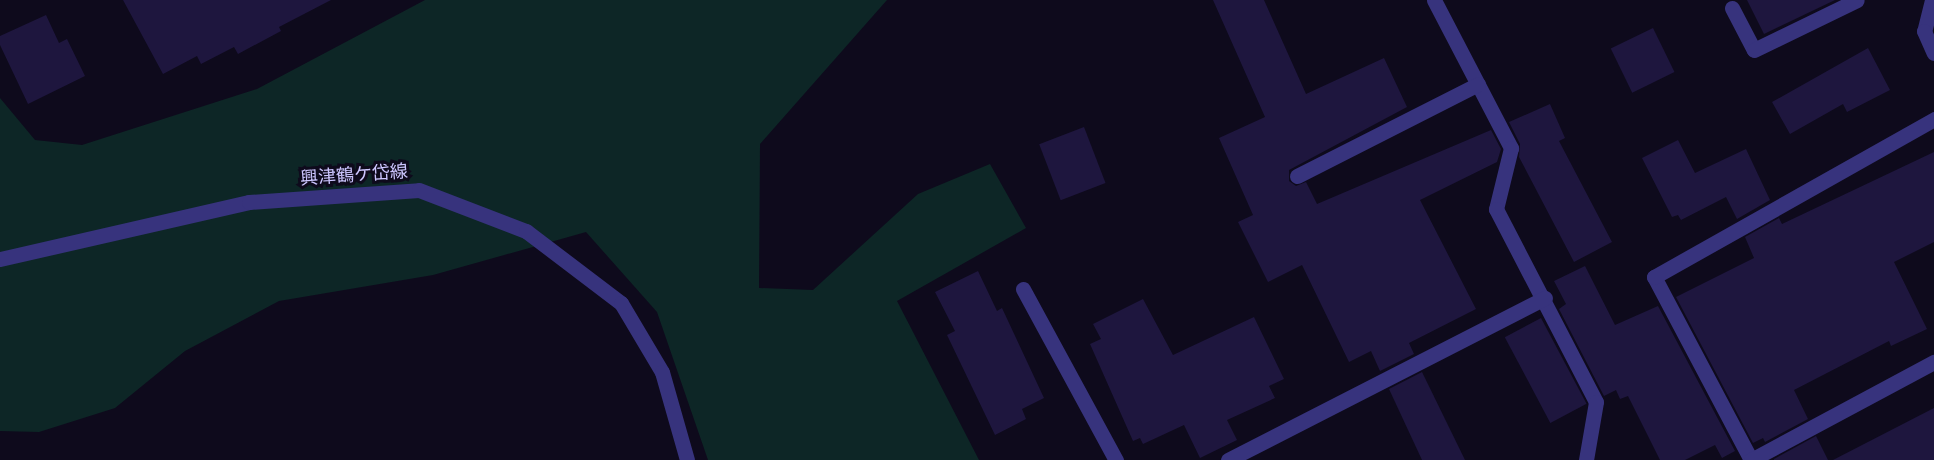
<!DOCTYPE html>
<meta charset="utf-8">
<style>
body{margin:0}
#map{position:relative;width:1934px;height:460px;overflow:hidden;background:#0e0a1c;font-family:"DejaVu Sans","Noto Sans JP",sans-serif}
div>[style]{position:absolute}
.green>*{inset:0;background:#0d2626}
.building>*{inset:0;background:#1e163e;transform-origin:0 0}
.service>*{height:15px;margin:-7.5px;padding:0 7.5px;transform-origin:7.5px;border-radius:7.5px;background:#37337d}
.minor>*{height:15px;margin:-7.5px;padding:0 7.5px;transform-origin:7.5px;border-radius:7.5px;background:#37337d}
span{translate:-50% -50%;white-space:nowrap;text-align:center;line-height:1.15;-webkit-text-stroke:6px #0e0a1c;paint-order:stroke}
.street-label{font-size:18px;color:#cdc6ff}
</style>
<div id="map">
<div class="green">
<div style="clip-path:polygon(425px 0,887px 0,760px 144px,759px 288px,813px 290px,918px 194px,990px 164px,1026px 228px,897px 301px,979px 460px,708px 460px,657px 312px,586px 232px,433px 275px,279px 301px,185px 351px,115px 408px,39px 432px,0 431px,0 98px,35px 140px,82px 145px,257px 89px)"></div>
</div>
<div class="building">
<div style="clip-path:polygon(123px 0,331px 0,279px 27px,281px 31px,238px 54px,234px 47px,201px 64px,197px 56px,163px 74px)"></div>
<div style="clip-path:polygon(1213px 0,1264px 0,1306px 94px,1384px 58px,1407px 107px,1289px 170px,1289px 181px,1296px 186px,1306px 182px,1317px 204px,1491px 130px,1501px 149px,1497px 162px,1420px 200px,1476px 309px,1409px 343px,1414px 354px,1380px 371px,1371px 351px,1349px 362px,1302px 265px,1268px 282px,1238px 222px,1253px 215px,1219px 138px,1265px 117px)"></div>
<div style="clip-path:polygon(1747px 0,1835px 0,1764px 34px)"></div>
<div style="clip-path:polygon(46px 15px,59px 43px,67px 39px,85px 76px,28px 104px,0 45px,0 36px)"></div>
<div style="left:1653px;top:28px;width:49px;height:47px;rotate:64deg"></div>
<div style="clip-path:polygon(1868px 48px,1890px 90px,1847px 112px,1843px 104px,1790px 134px,1772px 102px)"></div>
<div style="clip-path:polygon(1550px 104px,1565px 138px,1559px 141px,1612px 242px,1574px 262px,1519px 157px,1520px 144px,1509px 122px)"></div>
<div style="left:1084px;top:127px;width:60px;height:48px;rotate:69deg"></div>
<div style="clip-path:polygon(1678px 140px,1695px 173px,1746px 149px,1770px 200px,1737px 219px,1726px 197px,1681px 220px,1678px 215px,1672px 217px,1642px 158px)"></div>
<div style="clip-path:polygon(1934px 152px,1934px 242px,1894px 262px,1927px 329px,1891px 346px,1889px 341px,1794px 390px,1808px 419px,1765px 442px,1763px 438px,1753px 443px,1676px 297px,1754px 258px,1745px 237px,1779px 218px,1782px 224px)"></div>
<div style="clip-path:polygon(1585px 266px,1615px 325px,1658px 306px,1735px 451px,1722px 458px,1715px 445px,1685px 460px,1660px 460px,1628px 396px,1620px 399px,1616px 390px,1604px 396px,1559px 309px,1566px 304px,1554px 281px)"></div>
<div style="clip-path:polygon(978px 271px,997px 311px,1002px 308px,1044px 398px,1022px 409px,1026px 419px,995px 435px,947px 335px,955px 331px,935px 292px)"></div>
<div style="clip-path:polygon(1143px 299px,1173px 355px,1254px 317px,1284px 379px,1269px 386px,1275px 398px,1227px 420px,1237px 440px,1200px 458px,1184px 425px,1143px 444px,1140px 438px,1133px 441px,1090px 344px,1101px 339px,1093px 324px)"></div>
<div style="left:1541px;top:318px;width:97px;height:41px;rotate:62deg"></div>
<div style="clip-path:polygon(1422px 372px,1465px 460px,1422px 460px,1389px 389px)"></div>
<div style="clip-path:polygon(1934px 408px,1934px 460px,1833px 460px)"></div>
<div style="clip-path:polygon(1816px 436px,1828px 460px,1774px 460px,1774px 459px)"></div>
</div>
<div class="service">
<div style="left:1732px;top:8px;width:47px;rotate:62.4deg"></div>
<div style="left:1754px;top:50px;width:114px;rotate:-25.9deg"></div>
<div style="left:1023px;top:289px;width:195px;rotate:61.5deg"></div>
</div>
<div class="minor">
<div style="left:1434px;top:0;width:167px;rotate:62.5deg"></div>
<div style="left:1511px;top:148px;width:63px;rotate:103.8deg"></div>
<div style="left:1496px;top:209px;width:217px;rotate:62.6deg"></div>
<div style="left:1596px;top:402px;width:59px;rotate:99.8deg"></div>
<div style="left:1932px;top:0;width:32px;rotate:104deg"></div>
<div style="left:1924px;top:31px;width:24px;rotate:66deg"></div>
<div style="left:1297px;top:176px;width:203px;rotate:-26.9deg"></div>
<div style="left:0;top:259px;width:255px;rotate:-12.9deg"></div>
<div style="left:249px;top:202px;width:170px;rotate:-4deg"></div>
<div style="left:419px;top:190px;width:115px;rotate:21deg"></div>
<div style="left:526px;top:231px;width:119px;rotate:37.2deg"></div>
<div style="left:621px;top:303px;width:80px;rotate:59.3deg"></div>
<div style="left:662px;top:372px;width:91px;rotate:74.1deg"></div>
<div style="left:1750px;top:458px;width:205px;rotate:-117.9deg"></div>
<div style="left:1654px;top:277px;width:322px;rotate:-29.4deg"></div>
<div style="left:1228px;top:460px;width:356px;rotate:-27.1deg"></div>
<div style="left:1751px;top:460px;width:208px;rotate:-28.2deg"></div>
</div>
<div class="street-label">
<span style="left:354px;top:175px;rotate:-4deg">興津鶴ケ岱線</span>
</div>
</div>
